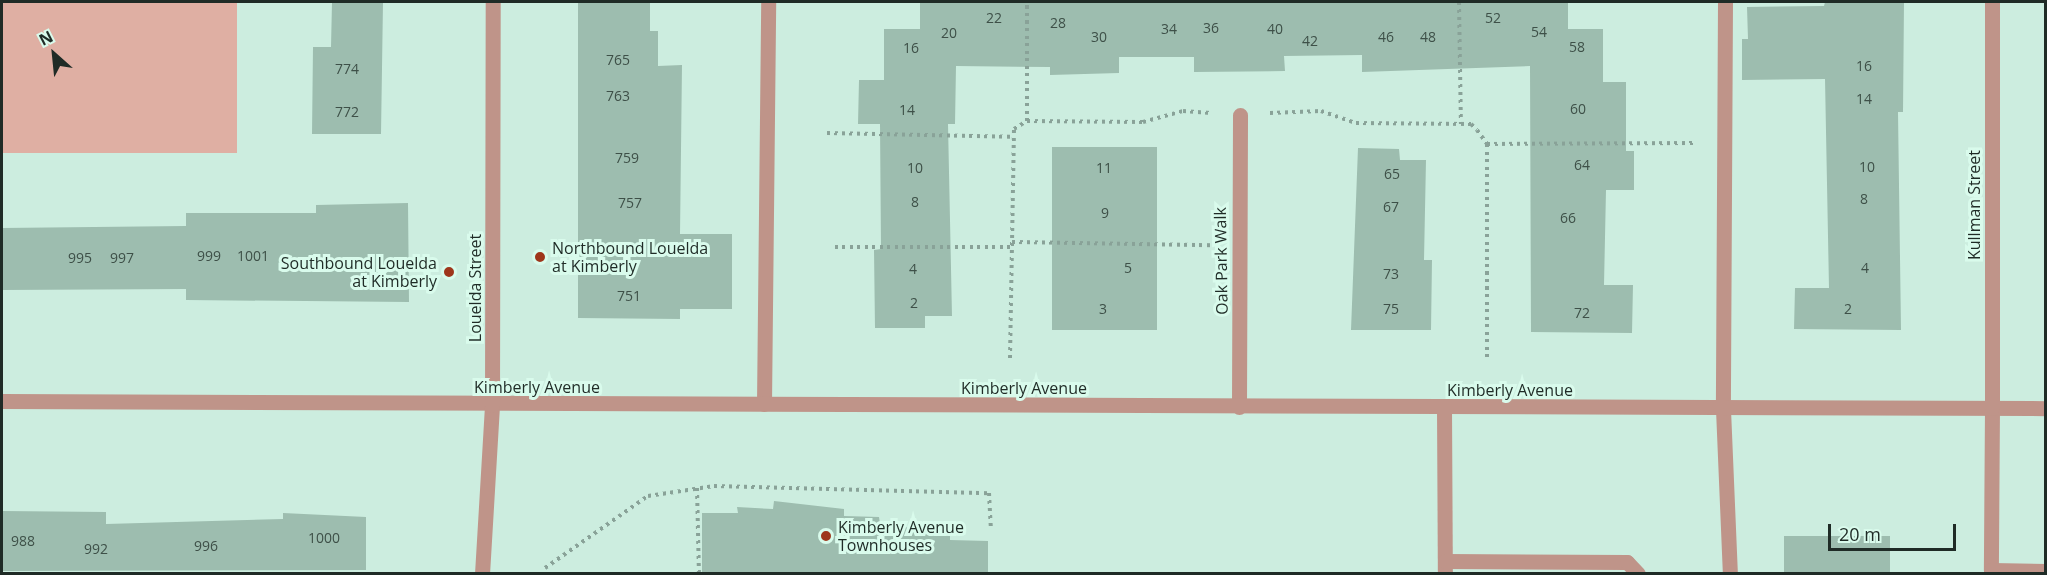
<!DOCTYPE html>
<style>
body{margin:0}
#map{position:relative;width:2047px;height:575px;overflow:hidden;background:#cceddf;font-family:"Open Sans",sans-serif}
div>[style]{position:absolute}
.green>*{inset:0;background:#dfafa3;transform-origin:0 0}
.building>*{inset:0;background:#9dbdaf;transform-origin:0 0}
.path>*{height:4px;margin-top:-2px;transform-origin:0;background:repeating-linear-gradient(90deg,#89a298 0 3px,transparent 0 7.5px)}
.service>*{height:15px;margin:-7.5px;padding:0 7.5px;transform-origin:7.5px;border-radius:7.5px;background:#bf9489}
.minor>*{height:15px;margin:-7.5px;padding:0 7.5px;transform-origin:7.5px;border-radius:7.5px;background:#bf9489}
.dots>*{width:16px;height:16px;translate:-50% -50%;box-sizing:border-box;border:3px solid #d9fbec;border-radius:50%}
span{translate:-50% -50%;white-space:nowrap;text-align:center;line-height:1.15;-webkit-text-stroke:6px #d9fbec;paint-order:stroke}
.number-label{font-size:14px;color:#3e5048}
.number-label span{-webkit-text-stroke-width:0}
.street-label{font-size:16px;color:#1f2b26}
.poi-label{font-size:16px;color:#1f2b26}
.left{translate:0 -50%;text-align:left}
.right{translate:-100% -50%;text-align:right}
.frame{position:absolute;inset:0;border:3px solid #1f2b26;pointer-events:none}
.north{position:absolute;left:24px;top:24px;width:60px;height:60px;-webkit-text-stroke:4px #d9fbec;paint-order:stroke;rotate:333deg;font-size:16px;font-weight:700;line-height:24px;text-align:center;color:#1f2b26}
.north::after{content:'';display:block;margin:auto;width:21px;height:27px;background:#1f2b26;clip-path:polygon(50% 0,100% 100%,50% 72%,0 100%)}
.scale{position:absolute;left:1828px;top:524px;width:128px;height:27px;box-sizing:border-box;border:3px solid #1f2b26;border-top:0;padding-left:8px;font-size:18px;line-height:21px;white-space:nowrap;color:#1f2b26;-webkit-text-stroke:4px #d9fbec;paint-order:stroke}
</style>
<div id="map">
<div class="green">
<div style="left:2px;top:2px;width:235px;height:151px"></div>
</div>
<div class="building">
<div style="clip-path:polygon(332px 2px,383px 2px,381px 134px,312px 134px,313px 47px,331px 47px)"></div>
<div style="clip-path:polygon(578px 2px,650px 2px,650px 31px,658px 31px,658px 66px,682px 65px,680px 234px,732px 234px,732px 309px,680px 309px,680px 319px,578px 318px)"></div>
<div style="clip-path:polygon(920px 2px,1568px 2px,1568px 29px,1603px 29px,1603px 82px,1626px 82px,1626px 151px,1634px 151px,1634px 190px,1606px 190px,1604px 285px,1633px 285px,1632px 333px,1531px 332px,1530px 66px,1362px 72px,1362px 55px,1284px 56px,1285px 71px,1194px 72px,1194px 57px,1119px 57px,1119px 73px,1050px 75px,1050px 67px,956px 66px,955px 124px,948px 124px,952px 316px,925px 316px,925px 328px,875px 328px,874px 250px,881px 249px,880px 124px,858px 124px,859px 80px,884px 80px,884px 29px,920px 29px)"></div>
<div style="clip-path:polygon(1825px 2px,1904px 2px,1903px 112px,1898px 112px,1901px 330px,1794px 329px,1795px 288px,1829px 288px,1825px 79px,1742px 80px,1742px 39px,1748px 39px,1747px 7px,1824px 6px)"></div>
<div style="left:1052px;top:147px;width:105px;height:183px"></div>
<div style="clip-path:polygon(1358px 148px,1399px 149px,1400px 160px,1426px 160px,1424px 260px,1432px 260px,1431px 330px,1351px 330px)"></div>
<div style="clip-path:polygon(408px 203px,409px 302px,186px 300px,186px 289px,2px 290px,2px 228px,186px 226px,186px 213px,316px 213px,316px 205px)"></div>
<div style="clip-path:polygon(774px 501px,844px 509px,844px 516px,879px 517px,880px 524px,950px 533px,950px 540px,988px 541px,988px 573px,702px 573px,702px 513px,738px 513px,737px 507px,773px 509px)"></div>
<div style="clip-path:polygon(2px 511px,106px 512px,106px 524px,283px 519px,283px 513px,366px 517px,366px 570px,2px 571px)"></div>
<div style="left:1784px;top:536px;width:106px;height:37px"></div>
</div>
<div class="path">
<div style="left:1459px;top:2px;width:122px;rotate:89.1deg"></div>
<div style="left:1270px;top:113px;width:51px;rotate:-2.2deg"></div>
<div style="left:1321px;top:111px;width:37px;rotate:19deg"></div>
<div style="left:1356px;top:123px;width:115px;rotate:0.5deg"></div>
<div style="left:1471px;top:124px;width:8px;rotate:45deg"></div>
<div style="left:1477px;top:130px;width:17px;rotate:54deg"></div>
<div style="left:1487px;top:144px;width:216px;rotate:90deg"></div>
<div style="left:1027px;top:121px;width:119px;rotate:-90deg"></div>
<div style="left:827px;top:133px;width:184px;rotate:1.2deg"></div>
<div style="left:1487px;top:144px;width:209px;rotate:-0.3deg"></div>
<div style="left:1012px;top:242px;width:200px;rotate:0.9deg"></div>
<div style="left:835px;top:247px;width:176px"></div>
<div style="left:1010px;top:358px;width:229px;rotate:-89deg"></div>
<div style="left:1014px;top:129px;width:15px;rotate:-32deg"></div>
<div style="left:1027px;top:121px;width:116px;rotate:0.5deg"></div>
<div style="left:1143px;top:122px;width:41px;rotate:-15.4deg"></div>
<div style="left:1183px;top:111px;width:28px;rotate:4deg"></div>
<div style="left:697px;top:488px;width:86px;rotate:88.7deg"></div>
<div style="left:545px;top:568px;width:126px;rotate:-35deg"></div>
<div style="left:648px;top:496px;width:67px;rotate:-8.6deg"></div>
<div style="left:714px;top:486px;width:275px;rotate:1.5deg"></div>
<div style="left:989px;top:493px;width:34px;rotate:87deg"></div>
</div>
<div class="service">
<div style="left:1725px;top:2px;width:407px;rotate:90.3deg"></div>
<div style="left:1723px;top:409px;width:165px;rotate:87.6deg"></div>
<div style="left:764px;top:404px;width:402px;rotate:-89.4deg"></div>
<div style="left:1239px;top:407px;width:292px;rotate:-89.8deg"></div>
<div style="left:1444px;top:408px;width:166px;rotate:89.7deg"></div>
<div style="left:1992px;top:408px;width:162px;rotate:90.4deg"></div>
<div style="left:1991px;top:570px;width:55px;rotate:1deg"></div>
<div style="left:1445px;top:561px;width:182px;rotate:0.3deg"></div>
<div style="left:1627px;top:562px;width:16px;rotate:47deg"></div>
</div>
<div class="minor">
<div style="left:2px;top:401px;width:2044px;rotate:0.2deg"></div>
<div style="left:1992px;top:408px;width:406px;rotate:-90deg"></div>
<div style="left:482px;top:574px;width:169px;rotate:-86.6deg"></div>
<div style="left:492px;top:405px;width:403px;rotate:-89.9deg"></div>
</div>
<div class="dots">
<div style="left:540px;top:257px;background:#9e361b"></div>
<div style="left:449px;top:272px;background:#9e361b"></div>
<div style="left:826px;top:536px;background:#9e361b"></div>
</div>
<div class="number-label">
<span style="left:994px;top:18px">22</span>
<span style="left:1493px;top:18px">52</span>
<span style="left:1058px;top:23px">28</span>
<span style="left:1211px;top:28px">36</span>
<span style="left:1169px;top:29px">34</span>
<span style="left:1275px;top:29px">40</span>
<span style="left:1539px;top:32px">54</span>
<span style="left:949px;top:33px">20</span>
<span style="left:1099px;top:37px">30</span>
<span style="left:1386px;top:37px">46</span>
<span style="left:1428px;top:37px">48</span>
<span style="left:1310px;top:41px">42</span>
<span style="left:1577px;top:47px">58</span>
<span style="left:911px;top:48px">16</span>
<span style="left:618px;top:60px">765</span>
<span style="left:1864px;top:66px">16</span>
<span style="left:347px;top:69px">774</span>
<span style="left:618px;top:96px">763</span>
<span style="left:1864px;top:99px">14</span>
<span style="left:1578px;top:109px">60</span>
<span style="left:907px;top:110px">14</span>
<span style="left:347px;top:112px">772</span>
<span style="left:627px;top:158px">759</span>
<span style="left:1582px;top:165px">64</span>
<span style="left:1867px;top:167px">10</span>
<span style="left:915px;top:168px">10</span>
<span style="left:1104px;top:168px">11</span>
<span style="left:1392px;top:174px">65</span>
<span style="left:1864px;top:199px">8</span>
<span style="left:915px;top:202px">8</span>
<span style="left:630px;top:203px">757</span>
<span style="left:1391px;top:207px">67</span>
<span style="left:1105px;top:213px">9</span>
<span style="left:1568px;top:218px">66</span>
<span style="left:209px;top:256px">999</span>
<span style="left:253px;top:256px">1001</span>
<span style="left:80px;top:258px">995</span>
<span style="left:122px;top:258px">997</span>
<span style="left:1128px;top:268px">5</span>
<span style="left:1865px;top:268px">4</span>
<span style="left:913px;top:269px">4</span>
<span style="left:1391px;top:274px">73</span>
<span style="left:629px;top:296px">751</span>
<span style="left:914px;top:303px">2</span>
<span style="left:1103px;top:309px">3</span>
<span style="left:1391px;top:309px">75</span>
<span style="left:1848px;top:309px">2</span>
<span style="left:1582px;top:313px">72</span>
<span style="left:324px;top:538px">1000</span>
<span style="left:23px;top:541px">988</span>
<span style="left:206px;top:546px">996</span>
<span style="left:96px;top:549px">992</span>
</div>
<div class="street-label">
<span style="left:1974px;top:205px;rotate:-90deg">Kullman Street</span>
<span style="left:1221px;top:261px;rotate:-91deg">Oak Park Walk</span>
<span style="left:475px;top:288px;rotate:-90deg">Louelda Street</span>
<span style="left:537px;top:387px">Kimberly Avenue</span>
<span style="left:1024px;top:388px">Kimberly Avenue</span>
<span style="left:1510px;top:390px">Kimberly Avenue</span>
</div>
<div class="poi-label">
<span class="left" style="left:552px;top:257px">Northbound Louelda<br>at Kimberly</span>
<span class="right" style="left:437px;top:272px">Southbound Louelda<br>at Kimberly</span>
<span class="left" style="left:838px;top:536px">Kimberly Avenue<br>Townhouses</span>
</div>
<div class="frame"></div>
<div class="north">N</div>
<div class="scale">20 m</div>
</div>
